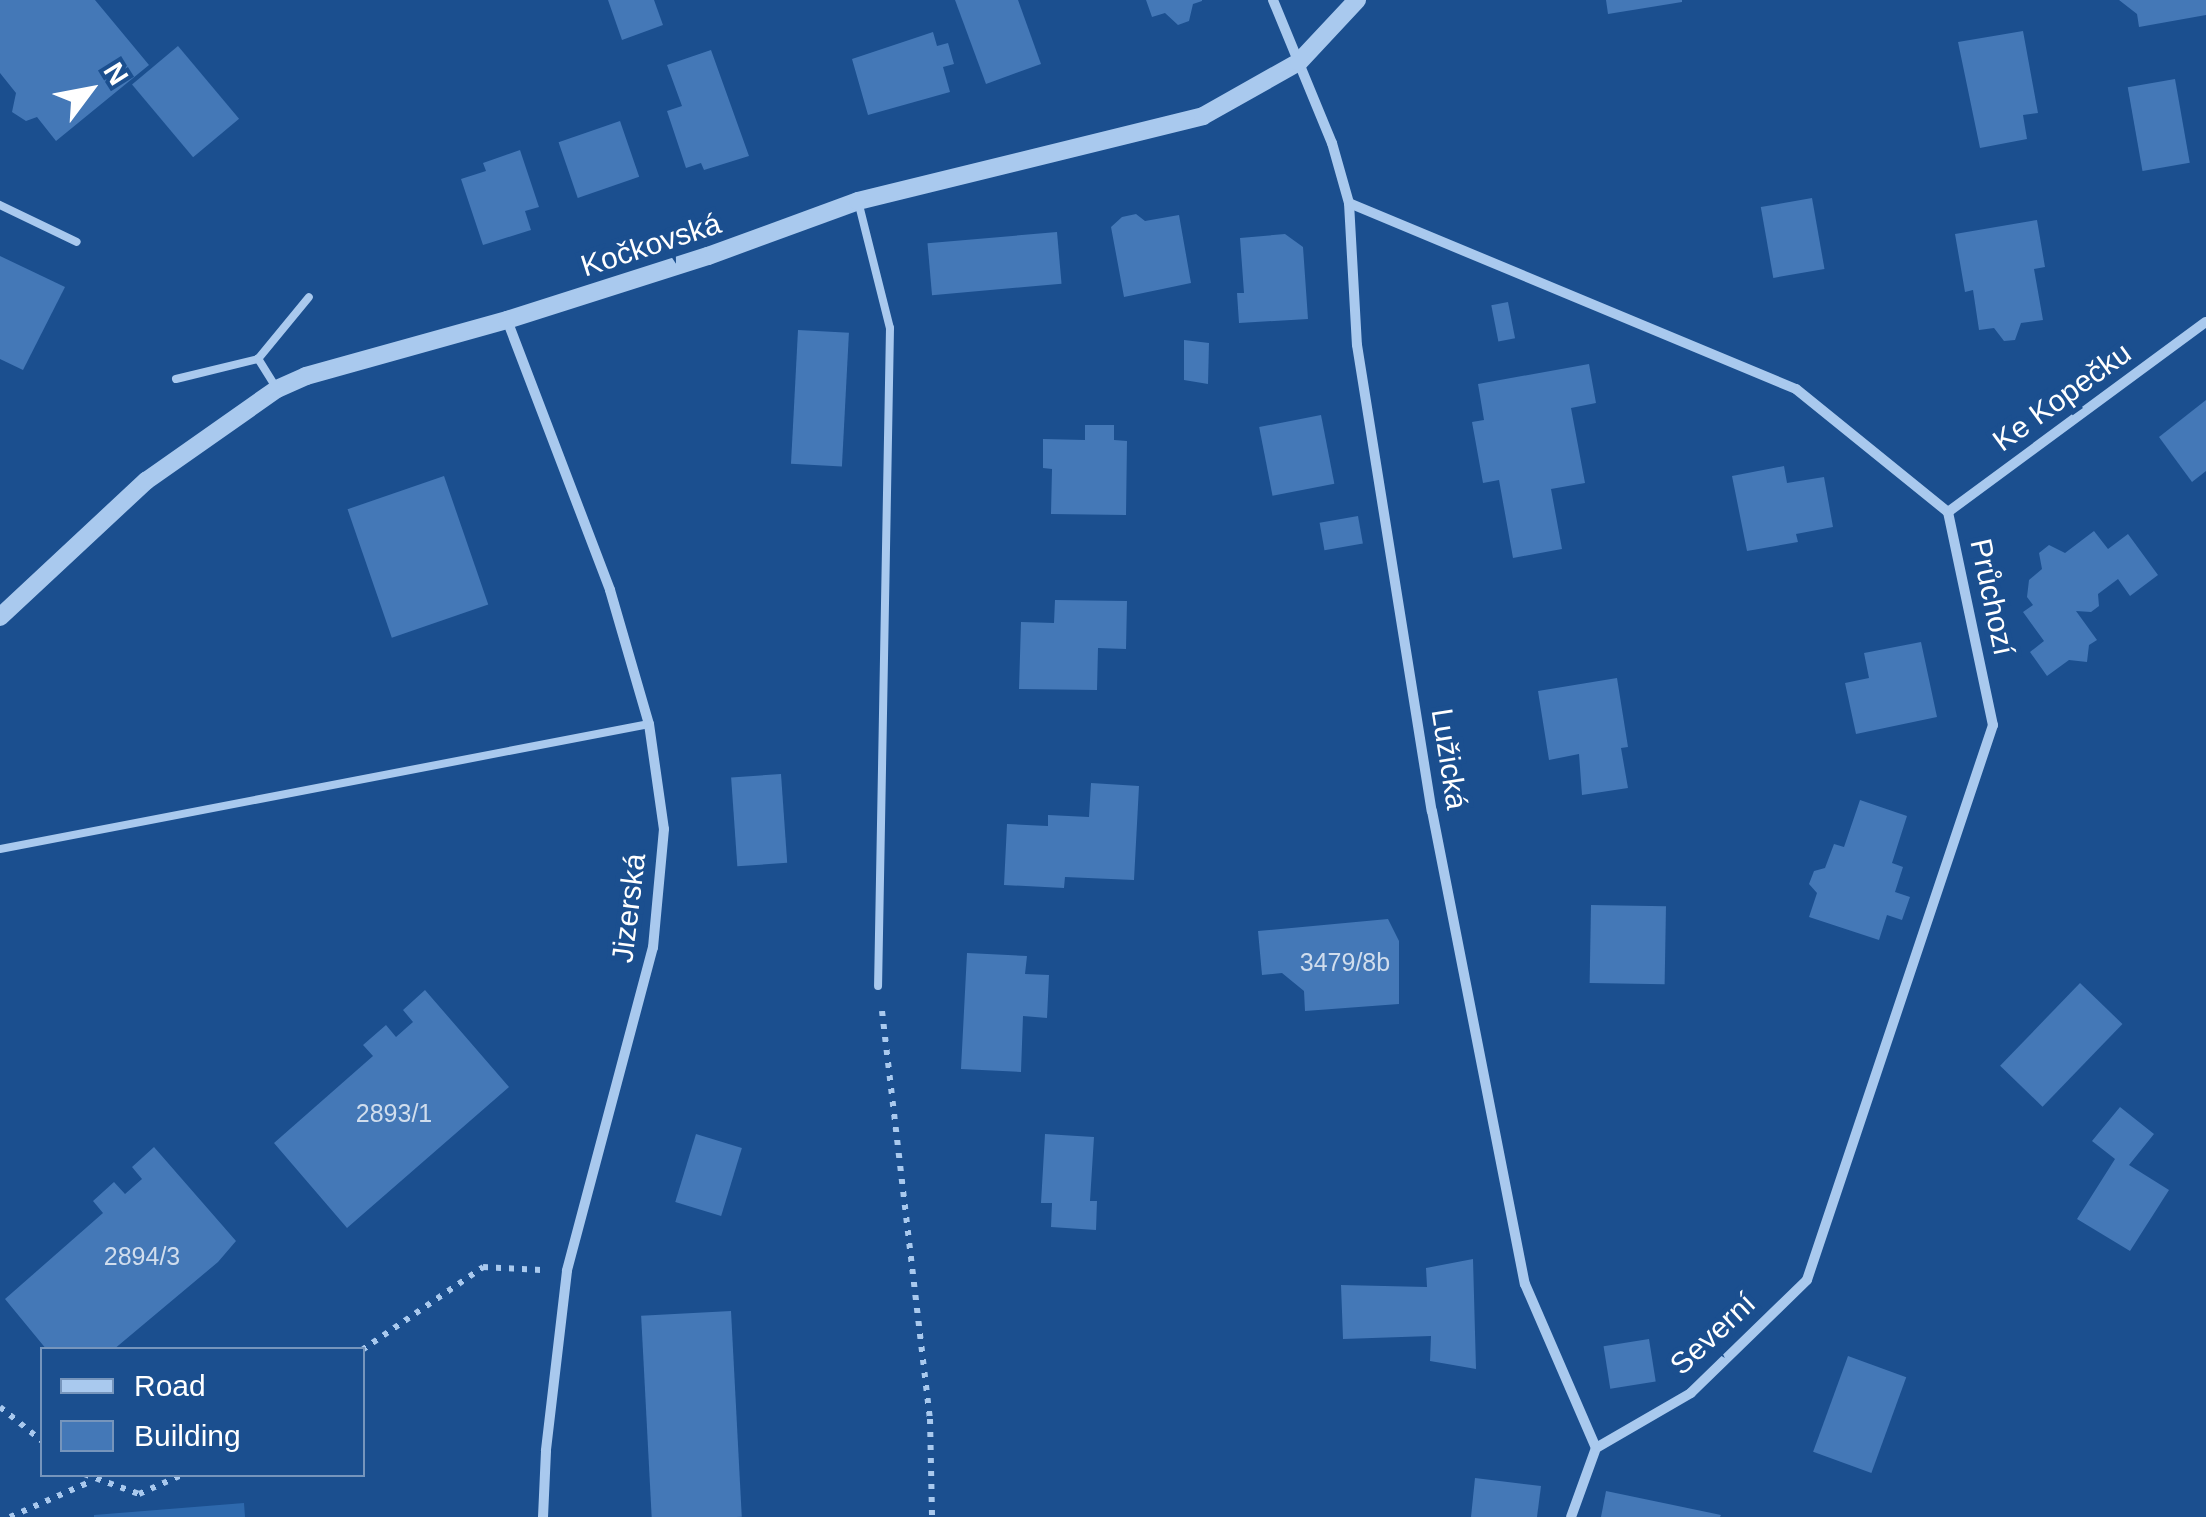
<!DOCTYPE html>
<meta charset="utf-8">
<style>
body{margin:0}
#map{position:relative;width:2206px;height:1517px;overflow:hidden;background:#1b4f8f;font-family:Helvetica,sans-serif}
div>[style]{position:absolute}
.green>*{inset:0;background:#2e69ad}
.building>*{inset:0;background:#4478b7;transform-origin:0 0}
.path>*{height:6px;margin-top:-3px;transform-origin:0;background:repeating-linear-gradient(90deg,#a9c9ee 0 5px,transparent 0 13px)}
.service>*{height:8px;margin:-4px;padding:0 4px;transform-origin:4px;border-radius:4px;background:#a9c9ee}
.minor>*{height:10px;margin:-5px;padding:0 5px;transform-origin:5px;border-radius:5px;background:#a9c9ee}
.tertiary>*{height:18px;margin:-9px;padding:0 9px;transform-origin:9px;border-radius:9px;background:#a9c9ee}
span{translate:-50% -50%;white-space:nowrap;text-align:center;line-height:1.15;-webkit-text-stroke:10px #1b4f8f;paint-order:stroke}
.number-label{font-size:25px;color:#d0dded}
.number-label span{-webkit-text-stroke-width:0}
.street-label{font-size:30px;color:#fff}
.legend{position:absolute;left:40px;top:1347px;width:325px;height:130px;box-sizing:border-box;background:#1b4f8f;border:2px solid #7695bc;margin:0;padding:12px 18px;list-style:none;font-size:30px;color:#fff}
.legend li{display:flex;align-items:center;gap:20px;height:50px}
.legend b{width:50px;border:2px solid #7695bc}
.north{position:absolute;left:40px;top:40px;width:100px;height:100px;-webkit-text-stroke:8px #1b4f8f;paint-order:stroke;rotate:58deg;font-size:28px;font-weight:700;line-height:40px;text-align:center;color:#fff}
.north::after{content:'';display:block;margin:auto;width:35px;height:45px;background:#fff;clip-path:polygon(50% 0,100% 100%,50% 72%,0 100%)}
</style>
<div id="map">
<div class="green">
<div style="clip-path:polygon(244px 1503px,245px 1517px,94px 1517px,94px 1515px)"></div>
</div>
<div class="building">
<div style="clip-path:polygon(0 0,95px 0,149px 65px,56px 141px,37px 117px,26px 121px,12px 112px,16px 93px,0 73px)"></div>
<div style="clip-path:polygon(608px 0,654px 0,663px 25px,622px 40px)"></div>
<div style="clip-path:polygon(955px 0,1018px 0,1041px 64px,986px 84px)"></div>
<div style="clip-path:polygon(1146px 0,1202px 0,1202px 1px,1193px 4px,1189px 21px,1178px 25px,1165px 13px,1152px 17px)"></div>
<div style="clip-path:polygon(1606px 0,1682px 0,1682px 2px,1608px 14px)"></div>
<div style="clip-path:polygon(2119px 0,2206px 0,2206px 15px,2139px 27px,2137px 14px)"></div>
<div style="clip-path:polygon(2023px 31px,2038px 113px,2023px 115px,2027px 139px,1980px 148px,1958px 42px)"></div>
<div style="clip-path:polygon(933px 32px,937px 46px,948px 43px,954px 64px,943px 67px,950px 92px,868px 115px,852px 59px)"></div>
<div style="left:178px;top:46px;width:95px;height:60px;rotate:50deg"></div>
<div style="clip-path:polygon(711px 50px,749px 156px,704px 170px,701px 163px,686px 168px,667px 111px,682px 106px,667px 65px)"></div>
<div style="left:2175px;top:79px;width:85px;height:48px;rotate:80deg"></div>
<div style="left:620px;top:121px;width:59px;height:65px;rotate:71deg"></div>
<div style="clip-path:polygon(520px 150px,539px 207px,525px 211px,531px 230px,483px 245px,461px 179px,486px 171px,483px 163px)"></div>
<div style="left:1812px;top:198px;width:72px;height:52px;rotate:80deg"></div>
<div style="clip-path:polygon(1136px 214px,1145px 221px,1179px 215px,1191px 283px,1124px 297px,1111px 227px,1122px 217px)"></div>
<div style="clip-path:polygon(2037px 220px,2045px 267px,2034px 269px,2043px 320px,2021px 323px,2015px 340px,2004px 341px,1994px 328px,1979px 330px,1973px 290px,1965px 292px,1955px 234px)"></div>
<div style="left:1057px;top:232px;width:52px;height:130px;rotate:85deg"></div>
<div style="clip-path:polygon(1285px 234px,1303px 247px,1308px 319px,1239px 323px,1237px 293px,1244px 293px,1240px 238px)"></div>
<div style="clip-path:polygon(0 256px,65px 287px,23px 370px,0 359px)"></div>
<div style="left:1508px;top:302px;width:37px;height:17px;rotate:79deg"></div>
<div style="left:798px;top:330px;width:51px;height:134px;rotate:3deg"></div>
<div style="clip-path:polygon(1184px 340px,1209px 343px,1208px 384px,1184px 380px)"></div>
<div style="clip-path:polygon(1589px 364px,1596px 403px,1571px 408px,1585px 483px,1551px 489px,1562px 549px,1513px 558px,1499px 480px,1483px 483px,1472px 422px,1484px 420px,1478px 384px)"></div>
<div style="clip-path:polygon(2206px 400px,2206px 471px,2192px 482px,2159px 437px)"></div>
<div style="left:1321px;top:415px;width:70px;height:63px;rotate:79deg"></div>
<div style="clip-path:polygon(1085px 425px,1114px 425px,1114px 440px,1127px 441px,1126px 515px,1051px 514px,1052px 469px,1043px 468px,1043px 439px,1085px 440px)"></div>
<div style="clip-path:polygon(1784px 466px,1787px 483px,1824px 477px,1833px 527px,1796px 534px,1798px 542px,1747px 551px,1732px 476px)"></div>
<div style="left:444px;top:476px;width:136px;height:102px;rotate:71deg"></div>
<div style="left:1358px;top:516px;width:28px;height:39px;rotate:80deg"></div>
<div style="clip-path:polygon(2094px 531px,2108px 549px,2128px 534px,2158px 575px,2130px 596px,2118px 579px,2098px 594px,2099px 606px,2091px 612px,2076px 611px,2097px 640px,2089px 645px,2087px 662px,2069px 660px,2047px 676px,2030px 652px,2044px 641px,2023px 612px,2033px 605px,2027px 597px,2029px 580px,2042px 569px,2039px 553px,2049px 545px,2065px 553px)"></div>
<div style="clip-path:polygon(1055px 600px,1127px 601px,1126px 649px,1098px 648px,1097px 690px,1019px 689px,1021px 622px,1054px 623px)"></div>
<div style="clip-path:polygon(1921px 642px,1937px 717px,1856px 734px,1845px 683px,1869px 678px,1864px 653px)"></div>
<div style="clip-path:polygon(1617px 678px,1628px 747px,1621px 748px,1628px 788px,1582px 795px,1579px 754px,1549px 760px,1538px 691px)"></div>
<div style="left:781px;top:774px;width:89px;height:50px;rotate:86deg"></div>
<div style="clip-path:polygon(1091px 783px,1139px 786px,1134px 880px,1065px 877px,1064px 888px,1004px 885px,1007px 824px,1048px 826px,1048px 815px,1089px 817px)"></div>
<div style="clip-path:polygon(1860px 800px,1907px 816px,1892px 863px,1903px 867px,1895px 892px,1910px 897px,1902px 920px,1887px 915px,1879px 940px,1809px 917px,1817px 893px,1809px 884px,1814px 871px,1825px 868px,1834px 844px,1844px 847px)"></div>
<div style="left:1591px;top:905px;width:75px;height:78px;rotate:1deg"></div>
<div style="clip-path:polygon(1388px 919px,1399px 941px,1399px 1004px,1305px 1011px,1304px 991px,1282px 973px,1262px 975px,1258px 931px)"></div>
<div style="clip-path:polygon(967px 953px,1027px 956px,1025px 974px,1049px 975px,1047px 1018px,1023px 1016px,1021px 1072px,961px 1069px)"></div>
<div style="left:2080px;top:983px;width:59px;height:115px;rotate:44deg"></div>
<div style="clip-path:polygon(425px 990px,509px 1087px,347px 1228px,274px 1143px,373px 1056px,363px 1045px,386px 1025px,396px 1037px,413px 1022px,403px 1010px)"></div>
<div style="clip-path:polygon(2120px 1107px,2154px 1134px,2129px 1165px,2169px 1190px,2130px 1251px,2077px 1219px,2115px 1159px,2092px 1141px)"></div>
<div style="left:696px;top:1134px;width:48px;height:71px;rotate:17deg"></div>
<div style="clip-path:polygon(1045px 1134px,1094px 1137px,1090px 1201px,1097px 1201px,1096px 1230px,1051px 1227px,1052px 1203px,1041px 1203px)"></div>
<div style="clip-path:polygon(154px 1147px,236px 1241px,218px 1262px,113px 1350px,47px 1350px,5px 1299px,103px 1213px,93px 1201px,114px 1182px,125px 1194px,142px 1179px,132px 1167px)"></div>
<div style="clip-path:polygon(1473px 1259px,1476px 1369px,1430px 1361px,1431px 1336px,1343px 1339px,1341px 1285px,1427px 1287px,1426px 1268px)"></div>
<div style="left:731px;top:1311px;width:206px;height:90px;rotate:87deg"></div>
<div style="left:1649px;top:1339px;width:43px;height:46px;rotate:81deg"></div>
<div style="left:1848px;top:1356px;width:62px;height:102px;rotate:20deg"></div>
<div style="clip-path:polygon(1475px 1478px,1541px 1486px,1537px 1517px,1471px 1517px)"></div>
<div style="clip-path:polygon(1606px 1491px,1721px 1515px,1720px 1517px,1601px 1517px)"></div>
</div>
<div class="path">
<div style="left:882px;top:1011px;width:411px;rotate:83.3deg"></div>
<div style="left:930px;top:1419px;width:98px;rotate:88.8deg"></div>
<div style="left:362px;top:1350px;width:147px;rotate:-34.4deg"></div>
<div style="left:483px;top:1267px;width:58px;rotate:3deg"></div>
<div style="left:0;top:1407px;width:54px;rotate:39deg"></div>
<div style="left:84px;top:1474px;width:59px;rotate:20deg"></div>
<div style="left:139px;top:1494px;width:49px;rotate:-24deg"></div>
<div style="left:10px;top:1517px;width:90px;rotate:-23.7deg"></div>
</div>
<div class="service">
<div style="left:858px;top:201px;width:131px;rotate:75.9deg"></div>
<div style="left:890px;top:328px;width:658px;rotate:91.04deg"></div>
<div style="left:0;top:205px;width:85px;rotate:25.7deg"></div>
<div style="left:176px;top:379px;width:84px;rotate:-13.7deg"></div>
<div style="left:277px;top:389px;width:36px;rotate:-122deg"></div>
<div style="left:258px;top:359px;width:80px;rotate:-50.6deg"></div>
<div style="left:0;top:849px;width:661px;rotate:-10.9deg"></div>
</div>
<div class="minor">
<div style="left:1273px;top:0;width:155px;rotate:67.6deg"></div>
<div style="left:1332px;top:143px;width:62px;rotate:74.2deg"></div>
<div style="left:1349px;top:203px;width:142px;rotate:86.8deg"></div>
<div style="left:1357px;top:345px;width:472px;rotate:80.9deg"></div>
<div style="left:1432px;top:811px;width:482px;rotate:78.9deg"></div>
<div style="left:1525px;top:1284px;width:179px;rotate:66.6deg"></div>
<div style="left:1596px;top:1448px;width:73px;rotate:109.9deg"></div>
<div style="left:1349px;top:203px;width:484px;rotate:22.6deg"></div>
<div style="left:1796px;top:389px;width:196px;rotate:39deg"></div>
<div style="left:1948px;top:512px;width:218px;rotate:78.1deg"></div>
<div style="left:1993px;top:725px;width:585px;rotate:108.53deg"></div>
<div style="left:1807px;top:1280px;width:162px;rotate:135.8deg"></div>
<div style="left:1691px;top:1393px;width:110px;rotate:149.9deg"></div>
<div style="left:507px;top:320px;width:289px;rotate:69.1deg"></div>
<div style="left:610px;top:590px;width:140px;rotate:73.8deg"></div>
<div style="left:649px;top:724px;width:106px;rotate:81.9deg"></div>
<div style="left:664px;top:829px;width:119px;rotate:95.3deg"></div>
<div style="left:653px;top:947px;width:335px;rotate:104.9deg"></div>
<div style="left:567px;top:1271px;width:181px;rotate:96.7deg"></div>
<div style="left:546px;top:1451px;width:66px;rotate:92.6deg"></div>
<div style="left:1948px;top:512px;width:320px;rotate:-36.4deg"></div>
</div>
<div class="tertiary">
<div style="left:0;top:617px;width:200px;rotate:-43deg"></div>
<div style="left:146px;top:481px;width:160px;rotate:-35.1deg"></div>
<div style="left:277px;top:389px;width:32px;rotate:-24deg"></div>
<div style="left:306px;top:376px;width:209px;rotate:-15.6deg"></div>
<div style="left:507px;top:320px;width:211px;rotate:-17.7deg"></div>
<div style="left:708px;top:256px;width:160px;rotate:-20.1deg"></div>
<div style="left:858px;top:201px;width:355px;rotate:-13.8deg"></div>
<div style="left:1203px;top:116px;width:110px;rotate:-29.4deg"></div>
<div style="left:1299px;top:62px;width:85px;rotate:-46.9deg"></div>
</div>
<div class="number-label">
<span style="left:1345px;top:962px">3479/8b</span>
<span style="left:394px;top:1113px">2893/1</span>
<span style="left:142px;top:1256px">2894/3</span>
</div>
<div class="street-label">
<span style="left:651px;top:245px;rotate:-18deg">Kočkovská</span>
<span style="left:2062px;top:397px;rotate:-36deg">Ke Kopečku</span>
<span style="left:1992px;top:597px;rotate:78deg">Průchozí</span>
<span style="left:1449px;top:759px;rotate:81deg">Lužická</span>
<span style="left:629px;top:908px;rotate:-83deg">Jizerská</span>
<span style="left:1713px;top:1334px;rotate:-43deg">Severní</span>
</div>
<ul class="legend">
<li><b style="height:12px;background:#a9c9ee"></b>Road</li>
<li><b style="height:28px;background:#4478b7"></b>Building</li>
</ul>
<div class="north">N</div>
</div>
